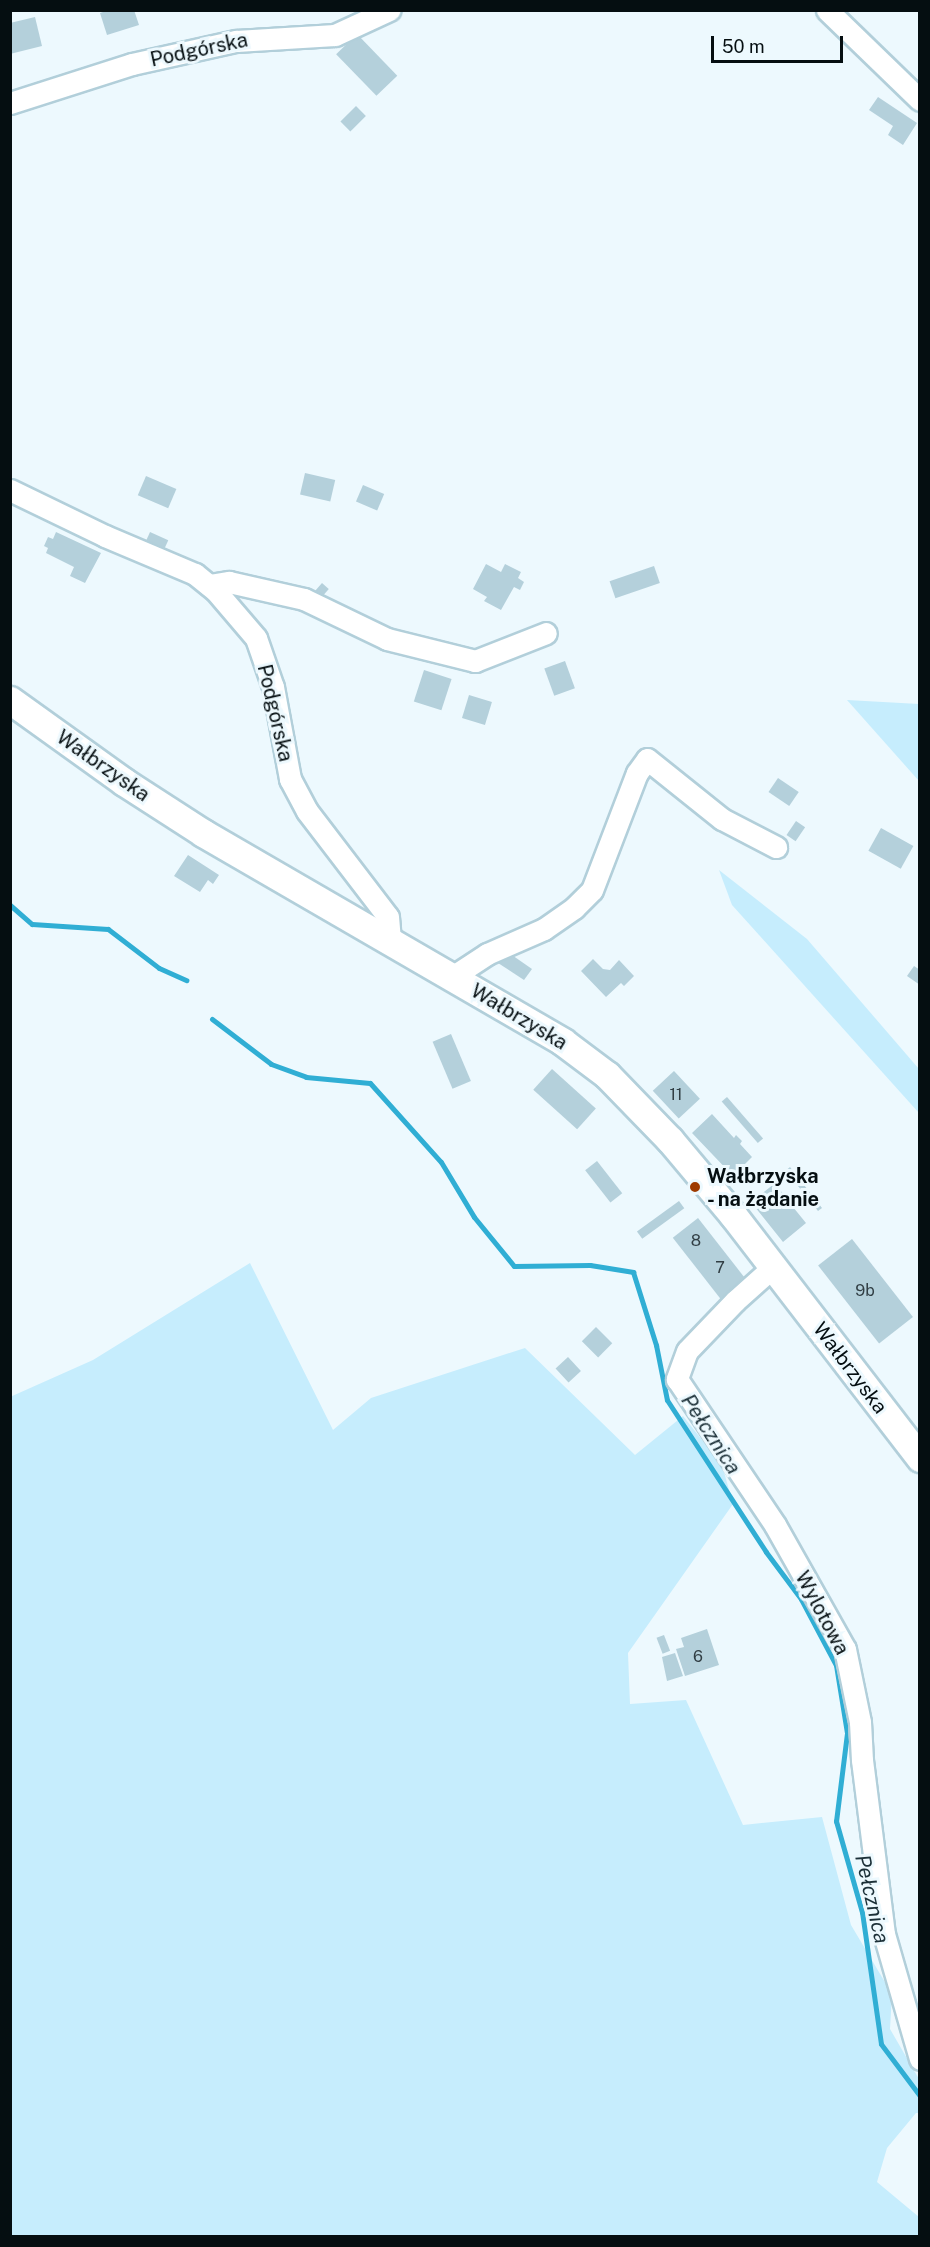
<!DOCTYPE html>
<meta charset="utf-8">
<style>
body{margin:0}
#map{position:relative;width:930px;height:2247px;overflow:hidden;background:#edf9fe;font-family:"Public Sans",sans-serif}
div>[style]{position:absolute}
.green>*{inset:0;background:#c6edfd}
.stream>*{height:5px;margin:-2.5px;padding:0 2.5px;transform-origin:2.5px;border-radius:2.5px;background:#30aed4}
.building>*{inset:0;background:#b4d0db;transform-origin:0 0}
.roads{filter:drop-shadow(2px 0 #b2cfda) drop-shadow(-2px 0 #b2cfda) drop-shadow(0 2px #b2cfda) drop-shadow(0 -2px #b2cfda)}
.minor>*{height:21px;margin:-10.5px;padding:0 10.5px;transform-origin:10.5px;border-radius:10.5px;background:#fff}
.major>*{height:27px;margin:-13.5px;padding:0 13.5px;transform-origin:13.5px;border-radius:13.5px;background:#fff}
.dots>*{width:16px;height:16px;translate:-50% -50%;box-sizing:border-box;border:3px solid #edf9fe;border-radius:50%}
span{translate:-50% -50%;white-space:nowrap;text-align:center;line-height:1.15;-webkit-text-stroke:6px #edf9fe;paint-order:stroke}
.number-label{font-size:16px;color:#313e44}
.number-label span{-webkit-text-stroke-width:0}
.street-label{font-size:20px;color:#050e11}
.poi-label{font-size:20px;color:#050e11;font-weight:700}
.left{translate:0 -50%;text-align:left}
.water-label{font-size:21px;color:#1c3038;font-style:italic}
.frame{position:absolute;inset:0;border:12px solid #050e11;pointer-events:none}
.scale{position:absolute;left:711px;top:36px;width:132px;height:27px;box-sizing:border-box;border:3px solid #050e11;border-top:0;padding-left:8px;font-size:18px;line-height:21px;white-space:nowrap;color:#050e11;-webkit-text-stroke:4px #edf9fe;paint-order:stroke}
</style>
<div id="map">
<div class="green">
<div style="clip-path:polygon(847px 700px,919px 704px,919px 781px)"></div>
<div style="clip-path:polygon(719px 870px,807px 939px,919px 1069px,919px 1113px,732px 905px)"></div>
<div style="clip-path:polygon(250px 1263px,333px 1430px,371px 1398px,525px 1348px,635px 1455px,683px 1416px,722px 1465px,733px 1504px,628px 1653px,630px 1704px,686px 1700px,743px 1825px,822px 1817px,851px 1925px,892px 1994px,890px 2029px,919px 2079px,919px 2113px,916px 2113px,887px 2148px,877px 2182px,919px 2217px,919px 2236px,11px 2236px,10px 1397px,93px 1360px)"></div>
</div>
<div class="stream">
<div style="left:10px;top:905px;width:29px;rotate:41deg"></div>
<div style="left:32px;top:924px;width:76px;rotate:3.8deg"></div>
<div style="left:108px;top:929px;width:64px;rotate:37.4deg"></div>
<div style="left:159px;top:968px;width:30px;rotate:24deg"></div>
<div style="left:212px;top:1019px;width:74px;rotate:37.3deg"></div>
<div style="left:271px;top:1064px;width:37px;rotate:20deg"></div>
<div style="left:306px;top:1077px;width:64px;rotate:5.4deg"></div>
<div style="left:370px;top:1083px;width:106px;rotate:48.1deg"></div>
<div style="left:441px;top:1162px;width:64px;rotate:59deg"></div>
<div style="left:474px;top:1217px;width:63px;rotate:50.8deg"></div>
<div style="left:514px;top:1266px;width:76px;rotate:-0.8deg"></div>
<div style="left:590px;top:1265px;width:44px;rotate:9.2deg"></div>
<div style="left:633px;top:1272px;width:77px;rotate:72.5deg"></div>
<div style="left:656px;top:1345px;width:56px;rotate:78.7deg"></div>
<div style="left:667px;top:1400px;width:181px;rotate:56.9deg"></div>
<div style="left:766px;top:1552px;width:59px;rotate:53.3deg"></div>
<div style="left:801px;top:1599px;width:75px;rotate:62.1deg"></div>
<div style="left:836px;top:1665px;width:69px;rotate:80.8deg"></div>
<div style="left:847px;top:1733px;width:89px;rotate:97.1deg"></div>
<div style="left:836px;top:1821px;width:95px;rotate:74.1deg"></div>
<div style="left:862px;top:1912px;width:133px;rotate:81.8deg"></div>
<div style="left:881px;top:2044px;width:65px;rotate:53.1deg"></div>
</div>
<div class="building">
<div style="clip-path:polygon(109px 10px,134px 10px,139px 25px,107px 35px,100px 13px)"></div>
<div style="clip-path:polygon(35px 17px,42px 46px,10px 54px,10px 23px)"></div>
<div style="left:357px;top:34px;width:58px;height:29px;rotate:46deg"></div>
<div style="clip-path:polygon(878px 97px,917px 123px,903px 145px,888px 135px,893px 126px,869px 110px)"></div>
<div style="left:356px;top:106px;width:14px;height:22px;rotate:45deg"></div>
<div style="left:305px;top:473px;width:31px;height:22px;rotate:13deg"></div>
<div style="left:146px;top:476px;width:33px;height:21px;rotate:23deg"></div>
<div style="left:363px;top:485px;width:23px;height:18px;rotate:23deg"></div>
<div style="clip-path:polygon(56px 532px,101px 553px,85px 583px,70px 576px,74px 567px,46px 553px,48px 548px,44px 546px,48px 537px,53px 539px)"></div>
<div style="left:150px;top:532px;width:20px;height:12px;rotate:24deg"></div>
<div style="clip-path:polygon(486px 564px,501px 572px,505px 564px,521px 572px,518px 578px,524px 582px,520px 590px,514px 587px,501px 610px,484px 601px,487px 597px,473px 589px)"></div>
<div style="left:654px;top:566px;width:18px;height:47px;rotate:71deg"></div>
<div style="left:322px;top:583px;width:9px;height:13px;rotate:41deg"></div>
<div style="left:565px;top:661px;width:29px;height:22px;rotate:70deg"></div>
<div style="left:424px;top:670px;width:29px;height:33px;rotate:18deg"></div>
<div style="left:469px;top:695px;width:24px;height:24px;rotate:17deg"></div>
<div style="left:778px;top:778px;width:25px;height:17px;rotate:34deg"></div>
<div style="left:796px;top:821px;width:11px;height:17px;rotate:34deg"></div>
<div style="left:881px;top:828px;width:37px;height:26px;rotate:29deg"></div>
<div style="clip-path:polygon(188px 855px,219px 875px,213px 884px,208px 880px,200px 892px,174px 876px)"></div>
<div style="clip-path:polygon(509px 953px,532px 969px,524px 980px,498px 963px)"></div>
<div style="clip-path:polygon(593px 959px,603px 969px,610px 970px,619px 960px,634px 976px,624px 986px,621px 983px,606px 997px,581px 971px)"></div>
<div style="clip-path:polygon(914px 966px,920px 970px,920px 985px,907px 976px)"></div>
<div style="left:451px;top:1034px;width:51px;height:20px;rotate:67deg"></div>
<div style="left:552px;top:1069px;width:59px;height:28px;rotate:42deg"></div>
<div style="left:674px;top:1071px;width:38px;height:29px;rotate:47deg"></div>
<div style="left:727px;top:1097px;width:55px;height:7px;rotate:49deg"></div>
<div style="clip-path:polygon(712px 1114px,734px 1138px,736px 1135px,742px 1141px,740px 1144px,752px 1157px,733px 1176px,692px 1133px)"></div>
<div style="left:597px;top:1161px;width:41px;height:15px;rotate:52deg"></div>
<div style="clip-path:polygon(790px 1167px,822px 1208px,818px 1211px,794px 1181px,791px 1184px,783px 1173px)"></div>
<div style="clip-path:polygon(774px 1184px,795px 1206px,793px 1207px,806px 1223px,783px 1242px,751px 1202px)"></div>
<div style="left:679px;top:1201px;width:9px;height:52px;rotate:54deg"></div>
<div style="left:698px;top:1218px;width:79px;height:32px;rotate:52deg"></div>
<div style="left:852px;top:1239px;width:99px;height:43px;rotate:52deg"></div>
<div style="left:596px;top:1327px;width:23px;height:20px;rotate:45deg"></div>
<div style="left:568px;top:1357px;width:19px;height:17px;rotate:47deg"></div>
<div style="clip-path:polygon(707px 1629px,719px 1665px,685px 1676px,676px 1649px,684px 1647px,681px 1638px)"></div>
<div style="left:664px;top:1635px;width:17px;height:8px;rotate:69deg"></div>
<div style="clip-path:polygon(675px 1653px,683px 1676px,667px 1681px,662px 1657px)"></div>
</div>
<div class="roads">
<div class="minor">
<div style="left:827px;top:10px;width:129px;rotate:44.1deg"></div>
<div style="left:10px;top:103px;width:128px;rotate:-17.7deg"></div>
<div style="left:132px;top:64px;width:107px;rotate:-12.5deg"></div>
<div style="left:236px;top:41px;width:99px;rotate:-3.5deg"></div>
<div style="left:335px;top:35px;width:60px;rotate:-24.8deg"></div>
<div style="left:10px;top:490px;width:106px;rotate:25.8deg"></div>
<div style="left:105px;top:536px;width:98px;rotate:22.9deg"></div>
<div style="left:195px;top:574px;width:26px;rotate:39deg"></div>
<div style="left:215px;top:590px;width:63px;rotate:49.5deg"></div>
<div style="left:256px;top:638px;width:52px;rotate:70.9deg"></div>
<div style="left:273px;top:687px;width:94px;rotate:79.5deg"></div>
<div style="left:290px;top:779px;width:36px;rotate:62deg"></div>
<div style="left:307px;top:811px;width:133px;rotate:52.6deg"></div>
<div style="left:388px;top:917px;width:24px;rotate:85deg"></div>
<div style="left:209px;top:585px;width:20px;rotate:-9deg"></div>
<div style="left:229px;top:582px;width:77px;rotate:12.8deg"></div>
<div style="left:304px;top:599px;width:92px;rotate:25.7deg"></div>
<div style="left:387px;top:639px;width:91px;rotate:14deg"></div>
<div style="left:475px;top:661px;width:76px;rotate:-21.5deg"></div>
<div style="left:452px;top:977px;width:42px;rotate:-33.3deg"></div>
<div style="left:487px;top:954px;width:62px;rotate:-23.7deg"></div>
<div style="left:544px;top:929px;width:37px;rotate:-35deg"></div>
<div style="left:574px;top:908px;width:25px;rotate:-45deg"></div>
<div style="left:592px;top:890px;width:125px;rotate:-69deg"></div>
<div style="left:637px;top:773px;width:17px;rotate:-54deg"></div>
<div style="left:647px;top:759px;width:96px;rotate:38.7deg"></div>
<div style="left:722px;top:819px;width:61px;rotate:27.4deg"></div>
<div style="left:773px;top:1267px;width:51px;rotate:138.2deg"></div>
<div style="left:735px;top:1301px;width:69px;rotate:133.8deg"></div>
<div style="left:687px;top:1351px;width:30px;rotate:110deg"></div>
<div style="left:677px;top:1379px;width:176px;rotate:56.1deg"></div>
<div style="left:775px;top:1525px;width:142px;rotate:60.6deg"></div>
<div style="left:845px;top:1649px;width:75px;rotate:78.4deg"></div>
<div style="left:860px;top:1722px;width:38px;rotate:87deg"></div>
<div style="left:862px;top:1760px;width:175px;rotate:82.8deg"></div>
<div style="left:884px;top:1934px;width:130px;rotate:73.9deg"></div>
</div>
<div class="major">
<div style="left:10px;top:700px;width:140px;rotate:35.7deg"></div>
<div style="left:124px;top:782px;width:94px;rotate:32.8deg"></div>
<div style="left:203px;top:833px;width:416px;rotate:30.1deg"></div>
<div style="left:563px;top:1042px;width:55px;rotate:36.9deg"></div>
<div style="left:607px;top:1075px;width:91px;rotate:45.9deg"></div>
<div style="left:670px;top:1140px;width:98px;rotate:50deg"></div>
<div style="left:733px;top:1215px;width:307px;rotate:52.4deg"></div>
</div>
</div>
<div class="dots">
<div style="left:695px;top:1187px;background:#9d3a00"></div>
</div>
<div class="number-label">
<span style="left:676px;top:1095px">11</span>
<span style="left:696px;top:1241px">8</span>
<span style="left:720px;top:1268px">7</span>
<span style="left:865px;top:1291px">9b</span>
<span style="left:698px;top:1657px">6</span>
</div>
<div class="street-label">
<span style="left:199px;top:50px;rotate:-12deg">Podgórska</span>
<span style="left:275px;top:713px;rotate:77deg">Podgórska</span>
<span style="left:103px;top:766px;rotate:35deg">Wałbrzyska</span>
<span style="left:519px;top:1017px;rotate:31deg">Wałbrzyska</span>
<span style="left:850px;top:1368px;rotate:53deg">Wałbrzyska</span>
<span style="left:822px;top:1613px;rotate:62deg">Wylotowa</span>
</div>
<div class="poi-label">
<span class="left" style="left:707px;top:1188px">Wałbrzyska<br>- na żądanie</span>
</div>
<div class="water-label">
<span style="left:711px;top:1434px;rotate:57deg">Pełcznica</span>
<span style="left:872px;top:1899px;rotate:77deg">Pełcznica</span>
</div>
<div class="frame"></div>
<div class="scale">50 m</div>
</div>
